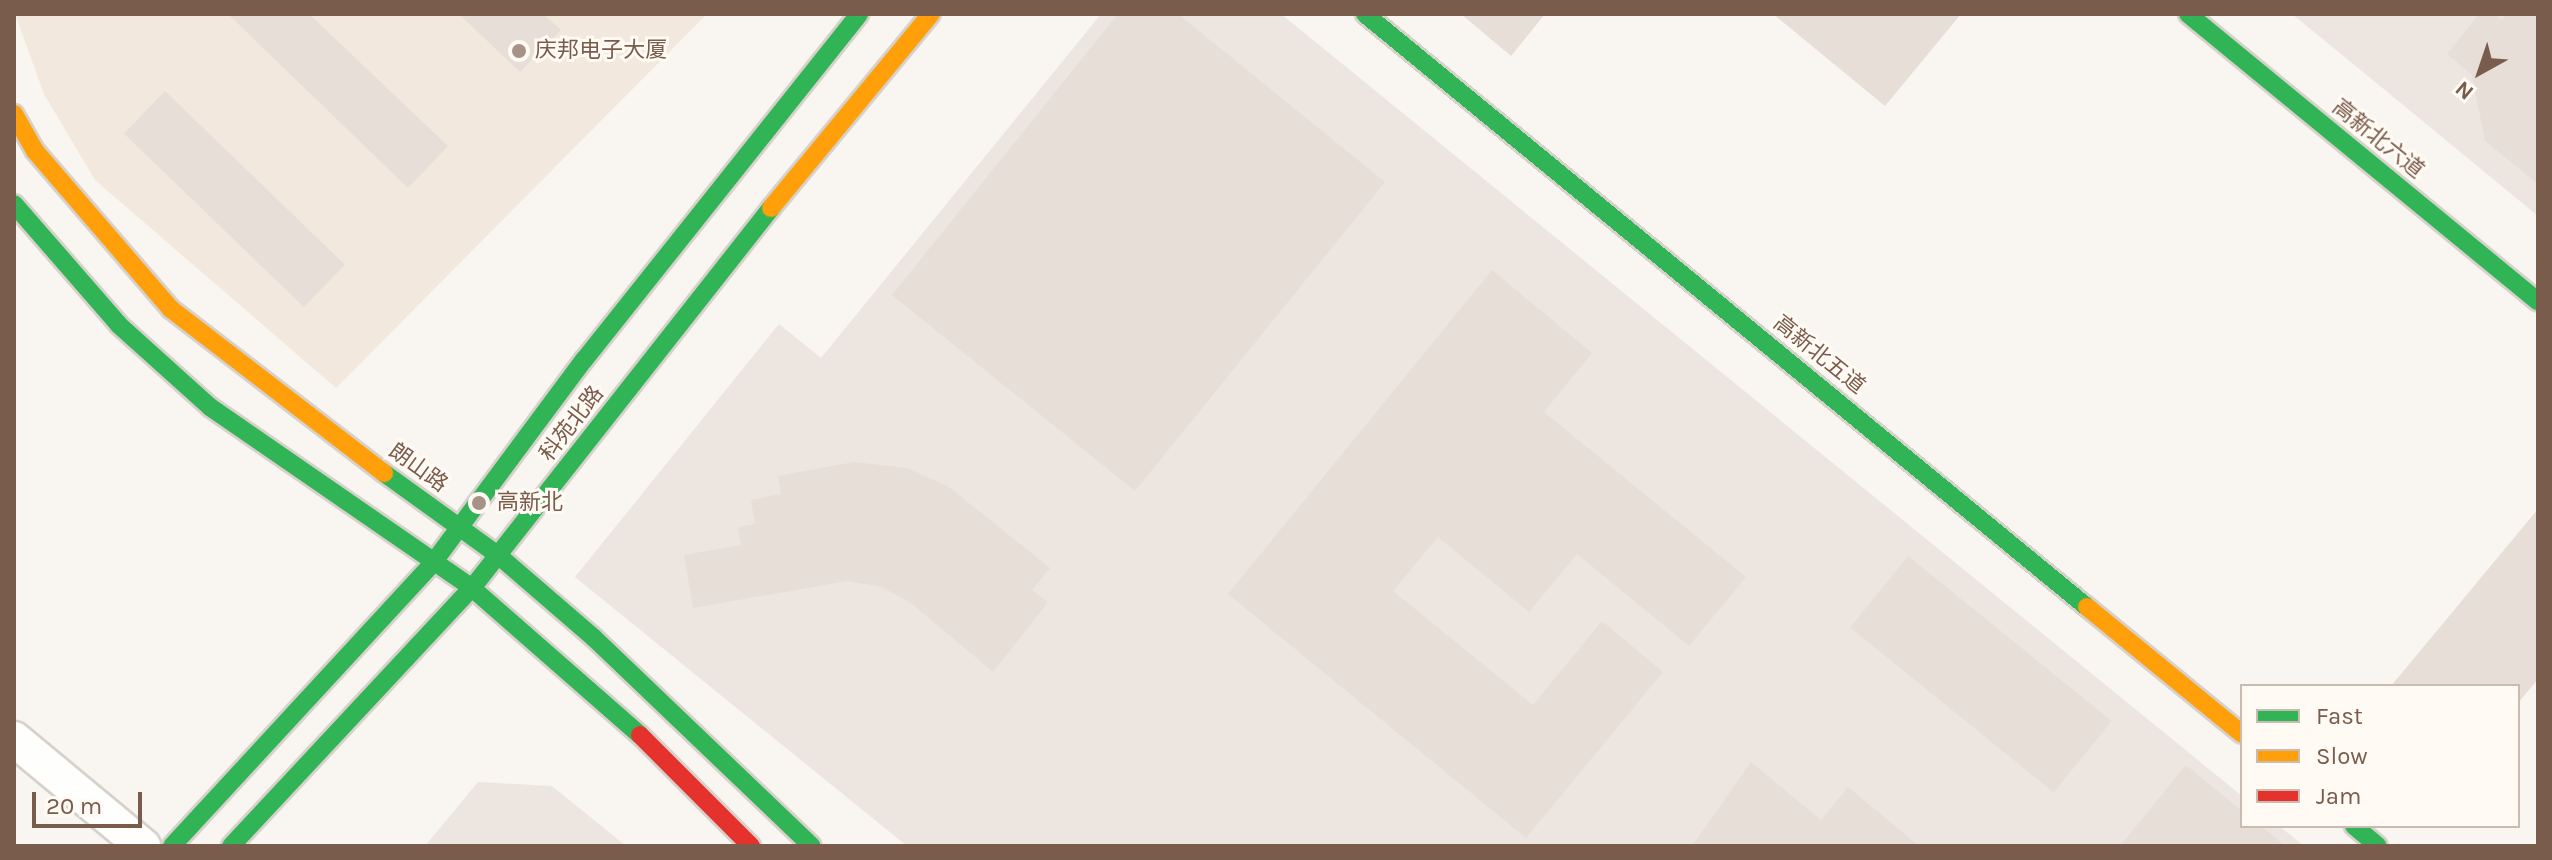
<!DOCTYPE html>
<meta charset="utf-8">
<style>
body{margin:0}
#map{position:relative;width:2552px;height:860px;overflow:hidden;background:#f9f5f0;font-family:Karla,"Noto Sans SC",sans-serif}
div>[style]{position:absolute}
.residential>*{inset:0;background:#f2e8de}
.industrial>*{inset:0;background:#ede5e0}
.building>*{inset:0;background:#e6ded7;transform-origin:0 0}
.roads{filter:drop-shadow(2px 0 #d7d1cb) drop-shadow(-2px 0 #d7d1cb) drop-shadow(0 2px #d7d1cb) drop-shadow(0 -2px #d7d1cb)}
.street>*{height:34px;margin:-17px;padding:0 17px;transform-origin:17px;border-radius:17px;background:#fefefd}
.fast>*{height:18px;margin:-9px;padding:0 9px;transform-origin:9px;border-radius:9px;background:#30b455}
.slow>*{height:18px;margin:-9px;padding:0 9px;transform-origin:9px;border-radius:9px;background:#ff9f0a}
.jam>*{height:18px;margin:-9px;padding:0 9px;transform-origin:9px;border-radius:9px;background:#e5322d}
.dots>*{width:22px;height:22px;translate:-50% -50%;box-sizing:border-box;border:4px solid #fffaf3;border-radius:50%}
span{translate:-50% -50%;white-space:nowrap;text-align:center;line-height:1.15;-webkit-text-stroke:6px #fffaf3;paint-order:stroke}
.poi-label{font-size:22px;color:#7a5c4d}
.left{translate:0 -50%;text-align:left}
.street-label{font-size:22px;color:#7a5c4d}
.frame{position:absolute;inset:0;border:16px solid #7a5c4d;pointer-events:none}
.legend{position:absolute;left:2240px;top:684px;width:280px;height:144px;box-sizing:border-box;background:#fffaf3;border:2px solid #cabbb1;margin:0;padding:10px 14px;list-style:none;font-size:24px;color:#7a5c4d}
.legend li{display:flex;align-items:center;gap:16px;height:40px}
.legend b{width:40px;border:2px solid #cabbb1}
.north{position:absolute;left:2440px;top:32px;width:80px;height:80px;-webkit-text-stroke:6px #fffaf3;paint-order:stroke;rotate:220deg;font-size:22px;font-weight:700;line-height:32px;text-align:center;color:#7a5c4d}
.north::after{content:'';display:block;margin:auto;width:28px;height:36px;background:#7a5c4d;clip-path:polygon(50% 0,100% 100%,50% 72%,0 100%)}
.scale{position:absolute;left:32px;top:792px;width:110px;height:36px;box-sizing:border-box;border:4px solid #7a5c4d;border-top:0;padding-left:10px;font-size:24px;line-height:28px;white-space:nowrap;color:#7a5c4d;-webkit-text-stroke:6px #fffaf3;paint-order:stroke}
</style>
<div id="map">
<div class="residential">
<div style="clip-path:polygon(15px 14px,707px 14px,336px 388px,95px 180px,44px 94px)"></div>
</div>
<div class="industrial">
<div style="clip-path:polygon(1101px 14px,1281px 14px,2242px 796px,2242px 826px,2279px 826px,2304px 846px,907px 846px,575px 577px,779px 324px,821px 358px)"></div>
<div style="clip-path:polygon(2292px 14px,2538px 14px,2538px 216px,2374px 81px)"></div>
<div style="clip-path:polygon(478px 782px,552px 786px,626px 846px,425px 846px)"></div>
</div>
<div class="building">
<div style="clip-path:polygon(228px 14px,309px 14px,448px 146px,408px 188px)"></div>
<div style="clip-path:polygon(459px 14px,543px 14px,561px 30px,520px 72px)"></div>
<div style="clip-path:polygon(1118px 14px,1178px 14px,1385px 182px,1135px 491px,892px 295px)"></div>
<div style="clip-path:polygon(1461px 14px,1545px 14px,1511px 56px)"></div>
<div style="clip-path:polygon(1773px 14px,1961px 14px,1885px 106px)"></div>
<div style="clip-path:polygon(2479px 14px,2494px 14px,2502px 20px,2507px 14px,2538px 14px,2538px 184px,2485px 141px,2472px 75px,2447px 54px)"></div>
<div style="left:165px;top:91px;width:250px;height:59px;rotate:44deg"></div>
<div style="clip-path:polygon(1492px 270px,1592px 353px,1544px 412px,1746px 577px,1689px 646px,1577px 554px,1529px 612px,1438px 537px,1393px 591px,1533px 705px,1602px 621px,1663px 672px,1526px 838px,1228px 594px)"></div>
<div style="clip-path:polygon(854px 462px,907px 468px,949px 487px,1050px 568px,1032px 590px,1048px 602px,993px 672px,911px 603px,882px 587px,847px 581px,693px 608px,684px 555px,741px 545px,738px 527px,755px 524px,751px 500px,781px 494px,778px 476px)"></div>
<div style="clip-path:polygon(2538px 509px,2538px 679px,2518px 703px,2518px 686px,2391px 686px)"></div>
<div style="left:1908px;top:556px;width:262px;height:92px;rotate:39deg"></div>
<div style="clip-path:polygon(1751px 762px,1821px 820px,1848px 787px,1919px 846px,1692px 846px)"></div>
<div style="clip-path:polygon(2186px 765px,2242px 811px,2242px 826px,2261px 826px,2285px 846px,2120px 846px)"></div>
</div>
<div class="roads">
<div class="street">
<div style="left:14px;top:739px;width:168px;rotate:39.7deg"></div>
</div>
<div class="fast">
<div style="left:1365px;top:14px;width:934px;rotate:39.4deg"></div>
<div style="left:2188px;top:14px;width:453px;rotate:39.4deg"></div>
<div style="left:14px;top:204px;width:160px;rotate:49deg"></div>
<div style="left:119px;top:325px;width:122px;rotate:42deg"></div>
<div style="left:210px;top:407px;width:318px;rotate:34.6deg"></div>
<div style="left:472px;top:588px;width:223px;rotate:41.2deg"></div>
<div style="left:384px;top:473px;width:142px;rotate:35.8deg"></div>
<div style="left:499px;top:556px;width:125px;rotate:40.8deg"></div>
<div style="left:594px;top:638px;width:301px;rotate:43.7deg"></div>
<div style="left:2354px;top:826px;width:31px;rotate:40deg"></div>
<div style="left:172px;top:846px;width:385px;rotate:-47.3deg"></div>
<div style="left:433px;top:563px;width:253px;rotate:-53.4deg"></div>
<div style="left:584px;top:360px;width:442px;rotate:-51.5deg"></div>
<div style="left:231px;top:846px;width:353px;rotate:-47deg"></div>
<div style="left:472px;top:588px;width:484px;rotate:-51.8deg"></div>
</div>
<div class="slow">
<div style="left:14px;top:114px;width:43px;rotate:60.4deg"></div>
<div style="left:35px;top:151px;width:208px;rotate:49.3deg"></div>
<div style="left:171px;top:309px;width:269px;rotate:37.6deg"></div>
<div style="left:771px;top:208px;width:251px;rotate:-50.5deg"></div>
<div style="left:2087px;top:607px;width:200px;rotate:39.3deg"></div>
</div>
<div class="jam">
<div style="left:640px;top:735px;width:157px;rotate:45deg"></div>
</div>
</div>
<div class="dots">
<div style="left:519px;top:51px;background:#a69286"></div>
<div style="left:479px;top:503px;background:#a69286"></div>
</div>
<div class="poi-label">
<span class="left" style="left:535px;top:51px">庆邦电子大厦</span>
<span class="left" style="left:497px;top:503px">高新北</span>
</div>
<div class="street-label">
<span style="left:2378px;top:139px;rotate:39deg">高新北六道</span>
<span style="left:1819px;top:355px;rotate:39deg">高新北五道</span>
<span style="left:572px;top:424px;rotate:-52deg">科苑北路</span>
<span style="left:418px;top:468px;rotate:36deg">朗山路</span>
</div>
<div class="frame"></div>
<ul class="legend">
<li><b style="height:10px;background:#30b455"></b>Fast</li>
<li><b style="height:10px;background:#ff9f0a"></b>Slow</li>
<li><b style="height:10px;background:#e5322d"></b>Jam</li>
</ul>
<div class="north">N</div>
<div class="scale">20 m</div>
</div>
